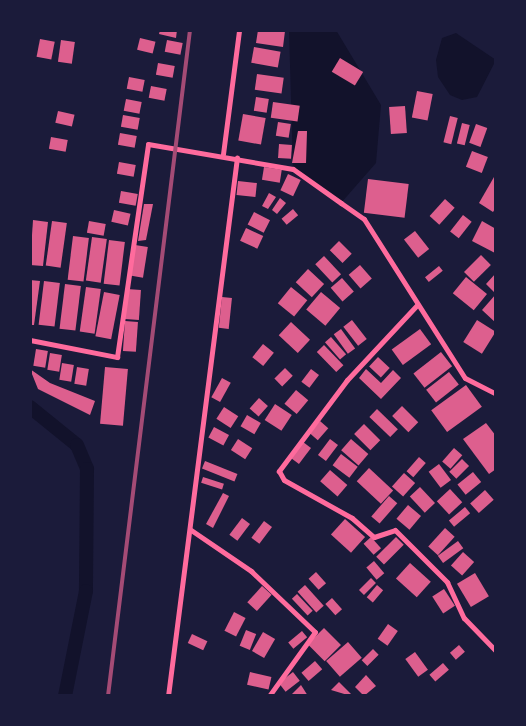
<!DOCTYPE html>
<style>
body{margin:0}
#map{position:relative;width:526px;height:726px;overflow:hidden;background:#1b1b3a;font-family:Rubik,sans-serif}
div>[style]{position:absolute}
.water>*{inset:0;background:#12122b}
.canal>*{height:14px;margin:-7px;padding:0 7px;transform-origin:7px;border-radius:7px;background:#12122b}
.building>*{inset:0;background:#dd5f8e;transform-origin:0 0}
.minor>*{height:5px;margin:-2.5px;padding:0 2.5px;transform-origin:2.5px;border-radius:2.5px;background:#ff6b9d}
.rail>*{height:4px;margin:-2px;padding:0 2px;transform-origin:2px;border-radius:2px;background:#a44b75}
span{translate:-50% -50%;white-space:nowrap;text-align:center;line-height:1.15;-webkit-text-stroke:4.5px #1b1b3a;paint-order:stroke}
.frame{position:absolute;inset:0;border:32px solid #1b1b3a;pointer-events:none}
</style>
<div id="map">
<div class="water">
<div style="clip-path:polygon(289px 30px,336px 30px,381px 105px,376px 163px,341px 203px,293px 169px)"></div>
<div style="clip-path:polygon(456px 33px,496px 60px,477px 97px,462px 100px,450px 95px,438px 77px,436px 60px,442px 38px)"></div>
</div>
<div class="canal">
<div style="left:30px;top:407px;width:60px;rotate:39deg"></div>
<div style="left:77px;top:445px;width:26px;rotate:67deg"></div>
<div style="left:87px;top:469px;width:122px;rotate:90.5deg"></div>
<div style="left:86px;top:591px;width:107px;rotate:101.3deg"></div>
</div>
<div class="building">
<div style="clip-path:polygon(160px 30px,177px 30px,176px 38px,159px 34px)"></div>
<div style="clip-path:polygon(258px 30px,285px 31px,283px 47px,256px 43px)"></div>
<div style="left:140px;top:38px;width:16px;height:12px;rotate:14deg"></div>
<div style="left:40px;top:39px;width:15px;height:18px;rotate:11deg"></div>
<div style="left:61px;top:40px;width:14px;height:22px;rotate:8deg"></div>
<div style="left:167px;top:40px;width:16px;height:12px;rotate:11deg"></div>
<div style="left:254px;top:47px;width:27px;height:16px;rotate:10deg"></div>
<div style="left:340px;top:58px;width:27px;height:16px;rotate:31deg"></div>
<div style="left:158px;top:63px;width:17px;height:12px;rotate:10deg"></div>
<div style="left:257px;top:74px;width:27px;height:16px;rotate:8deg"></div>
<div style="left:129px;top:77px;width:16px;height:12px;rotate:11deg"></div>
<div style="left:151px;top:86px;width:16px;height:12px;rotate:11deg"></div>
<div style="left:417px;top:91px;width:16px;height:27px;rotate:11deg"></div>
<div style="left:256px;top:97px;width:13px;height:14px;rotate:9deg"></div>
<div style="left:126px;top:99px;width:16px;height:12px;rotate:11deg"></div>
<div style="left:273px;top:102px;width:27px;height:16px;rotate:8deg"></div>
<div style="left:405px;top:106px;width:27px;height:16px;rotate:86deg"></div>
<div style="left:58px;top:111px;width:17px;height:12px;rotate:13deg"></div>
<div style="left:243px;top:114px;width:23px;height:27px;rotate:10deg"></div>
<div style="left:123px;top:115px;width:17px;height:12px;rotate:10deg"></div>
<div style="left:450px;top:116px;width:8px;height:27px;rotate:14deg"></div>
<div style="left:278px;top:122px;width:13px;height:14px;rotate:9deg"></div>
<div style="left:462px;top:123px;width:8px;height:21px;rotate:14deg"></div>
<div style="left:476px;top:124px;width:12px;height:20px;rotate:20deg"></div>
<div style="clip-path:polygon(298px 131px,307px 131px,306px 163px,292px 163px)"></div>
<div style="left:120px;top:133px;width:17px;height:12px;rotate:10deg"></div>
<div style="left:51px;top:137px;width:17px;height:12px;rotate:10deg"></div>
<div style="left:279px;top:144px;width:13px;height:14px;rotate:4deg"></div>
<div style="left:472px;top:151px;width:17px;height:17px;rotate:21deg"></div>
<div style="left:119px;top:162px;width:17px;height:12px;rotate:10deg"></div>
<div style="left:264px;top:167px;width:18px;height:13px;rotate:9deg"></div>
<div style="left:288px;top:174px;width:14px;height:18px;rotate:25deg"></div>
<div style="clip-path:polygon(494px 177px,496px 207px,493px 212px,479px 203px)"></div>
<div style="left:368px;top:179px;width:41px;height:34px;rotate:7deg"></div>
<div style="left:238px;top:181px;width:19px;height:14px;rotate:6deg"></div>
<div style="left:121px;top:191px;width:17px;height:12px;rotate:10deg"></div>
<div style="clip-path:polygon(269px 193px,276px 197px,268px 209px,262px 206px)"></div>
<div style="clip-path:polygon(280px 198px,286px 203px,277px 214px,272px 210px)"></div>
<div style="left:445px;top:199px;width:13px;height:23px;rotate:42deg"></div>
<div style="clip-path:polygon(144px 204px,153px 204px,146px 240px,138px 241px)"></div>
<div style="left:293px;top:209px;width:8px;height:15px;rotate:50deg"></div>
<div style="left:114px;top:210px;width:17px;height:12px;rotate:13deg"></div>
<div style="left:254px;top:212px;width:18px;height:14px;rotate:27deg"></div>
<div style="left:463px;top:215px;width:11px;height:21px;rotate:38deg"></div>
<div style="clip-path:polygon(33px 220px,48px 222px,43px 266px,30px 265px)"></div>
<div style="left:52px;top:221px;width:15px;height:45px;rotate:8deg"></div>
<div style="left:89px;top:221px;width:17px;height:12px;rotate:10deg"></div>
<div style="clip-path:polygon(482px 221px,496px 229px,495px 253px,472px 241px)"></div>
<div style="left:246px;top:228px;width:19px;height:14px;rotate:25deg"></div>
<div style="left:415px;top:231px;width:23px;height:14px;rotate:52deg"></div>
<div style="left:73px;top:236px;width:16px;height:44px;rotate:7deg"></div>
<div style="left:92px;top:237px;width:15px;height:44px;rotate:8deg"></div>
<div style="left:109px;top:240px;width:16px;height:44px;rotate:7deg"></div>
<div style="left:339px;top:241px;width:18px;height:13px;rotate:45deg"></div>
<div style="left:135px;top:245px;width:13px;height:31px;rotate:9deg"></div>
<div style="left:481px;top:255px;width:14px;height:24px;rotate:45deg"></div>
<div style="left:324px;top:256px;width:25px;height:12px;rotate:47deg"></div>
<div style="left:360px;top:265px;width:18px;height:15px;rotate:49deg"></div>
<div style="left:439px;top:266px;width:6px;height:18px;rotate:51deg"></div>
<div style="left:308px;top:269px;width:22px;height:18px;rotate:43deg"></div>
<div style="clip-path:polygon(496px 273px,496px 323px,482px 310px,496px 294px,486px 284px)"></div>
<div style="left:466px;top:277px;width:27px;height:21px;rotate:39deg"></div>
<div style="left:342px;top:278px;width:18px;height:15px;rotate:49deg"></div>
<div style="clip-path:polygon(30px 280px,40px 281px,34px 325px,30px 325px)"></div>
<div style="left:44px;top:281px;width:16px;height:44px;rotate:7deg"></div>
<div style="left:65px;top:284px;width:16px;height:45px;rotate:7deg"></div>
<div style="left:86px;top:287px;width:15px;height:45px;rotate:8deg"></div>
<div style="left:291px;top:287px;width:21px;height:21px;rotate:39deg"></div>
<div style="left:127px;top:289px;width:14px;height:30px;rotate:4deg"></div>
<div style="left:104px;top:292px;width:16px;height:45px;rotate:11deg"></div>
<div style="left:321px;top:292px;width:25px;height:23px;rotate:40deg"></div>
<div style="left:222px;top:297px;width:10px;height:31px;rotate:6deg"></div>
<div style="left:352px;top:320px;width:24px;height:11px;rotate:52deg"></div>
<div style="left:477px;top:320px;width:22px;height:26px;rotate:32deg"></div>
<div style="left:125px;top:321px;width:13px;height:30px;rotate:4deg"></div>
<div style="left:291px;top:322px;width:26px;height:18px;rotate:43deg"></div>
<div style="left:341px;top:329px;width:24px;height:9px;rotate:54deg"></div>
<div style="left:420px;top:329px;width:19px;height:35px;rotate:54deg"></div>
<div style="left:331px;top:337px;width:23px;height:8px;rotate:49deg"></div>
<div style="left:263px;top:344px;width:14px;height:17px;rotate:39deg"></div>
<div style="left:324px;top:345px;width:28px;height:10px;rotate:46deg"></div>
<div style="left:36px;top:349px;width:12px;height:17px;rotate:9deg"></div>
<div style="left:441px;top:352px;width:18px;height:35px;rotate:52deg"></div>
<div style="left:50px;top:353px;width:12px;height:17px;rotate:9deg"></div>
<div style="left:378px;top:357px;width:16px;height:13px;rotate:43deg"></div>
<div style="left:62px;top:363px;width:12px;height:17px;rotate:9deg"></div>
<div style="left:77px;top:367px;width:12px;height:17px;rotate:9deg"></div>
<div style="left:105px;top:367px;width:23px;height:57px;rotate:5deg"></div>
<div style="left:285px;top:368px;width:11px;height:15px;rotate:45deg"></div>
<div style="clip-path:polygon(30px 369px,50px 383px,95px 401px,90px 415px,38px 389px)"></div>
<div style="left:311px;top:369px;width:10px;height:16px;rotate:37deg"></div>
<div style="clip-path:polygon(366px 369px,381px 383px,393px 370px,401px 378px,381px 399px,359px 378px)"></div>
<div style="left:449px;top:372px;width:16px;height:29px;rotate:52deg"></div>
<div style="left:222px;top:378px;width:10px;height:22px;rotate:29deg"></div>
<div style="left:466px;top:385px;width:27px;height:43px;rotate:54deg"></div>
<div style="left:296px;top:390px;width:16px;height:18px;rotate:40deg"></div>
<div style="left:259px;top:398px;width:12px;height:14px;rotate:42deg"></div>
<div style="left:275px;top:404px;width:20px;height:19px;rotate:33deg"></div>
<div style="left:402px;top:406px;width:23px;height:14px;rotate:45deg"></div>
<div style="left:224px;top:407px;width:17px;height:14px;rotate:33deg"></div>
<div style="left:377px;top:409px;width:29px;height:11px;rotate:44deg"></div>
<div style="left:247px;top:415px;width:16px;height:13px;rotate:30deg"></div>
<div style="left:320px;top:421px;width:11px;height:16px;rotate:41deg"></div>
<div style="clip-path:polygon(486px 423px,496px 436px,496px 469px,489px 474px,463px 439px)"></div>
<div style="left:364px;top:424px;width:23px;height:14px;rotate:45deg"></div>
<div style="left:214px;top:427px;width:17px;height:12px;rotate:28deg"></div>
<div style="left:238px;top:439px;width:17px;height:13px;rotate:33deg"></div>
<div style="left:330px;top:439px;width:10px;height:20px;rotate:37deg"></div>
<div style="left:351px;top:439px;width:23px;height:15px;rotate:41deg"></div>
<div style="left:303px;top:442px;width:10px;height:20px;rotate:37deg"></div>
<div style="left:454px;top:448px;width:11px;height:18px;rotate:41deg"></div>
<div style="left:341px;top:454px;width:21px;height:14px;rotate:37deg"></div>
<div style="left:419px;top:457px;width:9px;height:19px;rotate:41deg"></div>
<div style="left:462px;top:459px;width:10px;height:18px;rotate:45deg"></div>
<div style="left:205px;top:461px;width:35px;height:8px;rotate:22deg"></div>
<div style="left:439px;top:464px;width:20px;height:13px;rotate:53deg"></div>
<div style="left:369px;top:468px;width:33px;height:18px;rotate:43deg"></div>
<div style="left:330px;top:470px;width:23px;height:15px;rotate:41deg"></div>
<div style="left:473px;top:472px;width:13px;height:20px;rotate:51deg"></div>
<div style="left:404px;top:473px;width:15px;height:18px;rotate:42deg"></div>
<div style="left:203px;top:477px;width:22px;height:6px;rotate:18deg"></div>
<div style="left:420px;top:487px;width:22px;height:14px;rotate:47deg"></div>
<div style="left:450px;top:489px;width:18px;height:18px;rotate:47deg"></div>
<div style="left:485px;top:490px;width:13px;height:20px;rotate:48deg"></div>
<div style="clip-path:polygon(223px 493px,229px 496px,213px 528px,206px 524px)"></div>
<div style="left:389px;top:496px;width:11px;height:27px;rotate:41deg"></div>
<div style="left:408px;top:505px;width:17px;height:18px;rotate:40deg"></div>
<div style="left:465px;top:507px;width:8px;height:21px;rotate:50deg"></div>
<div style="left:242px;top:518px;width:10px;height:21px;rotate:37deg"></div>
<div style="left:345px;top:519px;width:27px;height:21px;rotate:42deg"></div>
<div style="left:264px;top:521px;width:10px;height:21px;rotate:37deg"></div>
<div style="left:445px;top:528px;width:13px;height:25px;rotate:42deg"></div>
<div style="left:371px;top:537px;width:15px;height:10px;rotate:48deg"></div>
<div style="left:396px;top:537px;width:11px;height:28px;rotate:45deg"></div>
<div style="left:458px;top:541px;width:9px;height:25px;rotate:54deg"></div>
<div style="left:463px;top:552px;width:15px;height:18px;rotate:42deg"></div>
<div style="left:374px;top:561px;width:16px;height:10px;rotate:50deg"></div>
<div style="left:410px;top:563px;width:28px;height:21px;rotate:42deg"></div>
<div style="left:316px;top:572px;width:15px;height:10px;rotate:48deg"></div>
<div style="left:475px;top:573px;width:27px;height:21px;rotate:59deg"></div>
<div style="left:371px;top:578px;width:7px;height:17px;rotate:45deg"></div>
<div style="left:305px;top:585px;width:28px;height:10px;rotate:48deg"></div>
<div style="left:377px;top:585px;width:8px;height:16px;rotate:40deg"></div>
<div style="left:262px;top:586px;width:13px;height:22px;rotate:42deg"></div>
<div style="left:444px;top:589px;width:20px;height:14px;rotate:57deg"></div>
<div style="left:297px;top:594px;width:23px;height:7px;rotate:47deg"></div>
<div style="left:332px;top:598px;width:15px;height:9px;rotate:48deg"></div>
<div style="left:234px;top:612px;width:13px;height:21px;rotate:27deg"></div>
<div style="left:388px;top:624px;width:12px;height:18px;rotate:35deg"></div>
<div style="left:324px;top:628px;width:24px;height:23px;rotate:45deg"></div>
<div style="left:246px;top:630px;width:11px;height:17px;rotate:22deg"></div>
<div style="left:302px;top:631px;width:8px;height:18px;rotate:50deg"></div>
<div style="left:263px;top:632px;width:14px;height:22px;rotate:30deg"></div>
<div style="left:192px;top:634px;width:17px;height:10px;rotate:25deg"></div>
<div style="left:348px;top:642px;width:21px;height:29px;rotate:49deg"></div>
<div style="left:459px;top:645px;width:9px;height:12px;rotate:49deg"></div>
<div style="left:373px;top:649px;width:8px;height:16px;rotate:45deg"></div>
<div style="left:415px;top:652px;width:22px;height:12px;rotate:54deg"></div>
<div style="left:315px;top:661px;width:11px;height:18px;rotate:49deg"></div>
<div style="left:443px;top:663px;width:9px;height:18px;rotate:49deg"></div>
<div style="left:250px;top:672px;width:22px;height:13px;rotate:13deg"></div>
<div style="left:293px;top:672px;width:11px;height:18px;rotate:52deg"></div>
<div style="clip-path:polygon(366px 675px,376px 686px,364px 696px,355px 687px)"></div>
<div style="clip-path:polygon(339px 682px,352px 695px,351px 696px,331px 690px)"></div>
<div style="clip-path:polygon(301px 685px,308px 696px,290px 696px)"></div>
</div>
<div class="minor">
<div style="left:223px;top:154px;width:125px;rotate:-82.6deg"></div>
<div style="left:417px;top:305px;width:103px;rotate:133deg"></div>
<div style="left:347px;top:380px;width:114px;rotate:126.8deg"></div>
<div style="left:279px;top:471px;width:10px;rotate:61deg"></div>
<div style="left:284px;top:480px;width:78px;rotate:29.2deg"></div>
<div style="left:352px;top:518px;width:29px;rotate:41deg"></div>
<div style="left:374px;top:537px;width:22px;rotate:-18deg"></div>
<div style="left:395px;top:530px;width:74px;rotate:45deg"></div>
<div style="left:447px;top:582px;width:40px;rotate:65deg"></div>
<div style="left:464px;top:618px;width:46px;rotate:45.9deg"></div>
<div style="left:30px;top:340px;width:89px;rotate:11.1deg"></div>
<div style="left:117px;top:357px;width:215px;rotate:-81.7deg"></div>
<div style="left:148px;top:144px;width:147px;rotate:9.8deg"></div>
<div style="left:293px;top:169px;width:59px;rotate:35.3deg"></div>
<div style="left:341px;top:203px;width:28px;rotate:35deg"></div>
<div style="left:364px;top:219px;width:188px;rotate:57.6deg"></div>
<div style="left:465px;top:378px;width:35px;rotate:27deg"></div>
<div style="left:191px;top:530px;width:73px;rotate:34.3deg"></div>
<div style="left:251px;top:571px;width:88px;rotate:43.6deg"></div>
<div style="left:315px;top:632px;width:79px;rotate:125.7deg"></div>
<div style="left:168px;top:696px;width:543px;rotate:-82.7deg"></div>
</div>
<div class="rail">
<div style="left:108px;top:696px;width:671px;rotate:-82.98deg"></div>
</div>
<div class="frame"></div>
</div>
